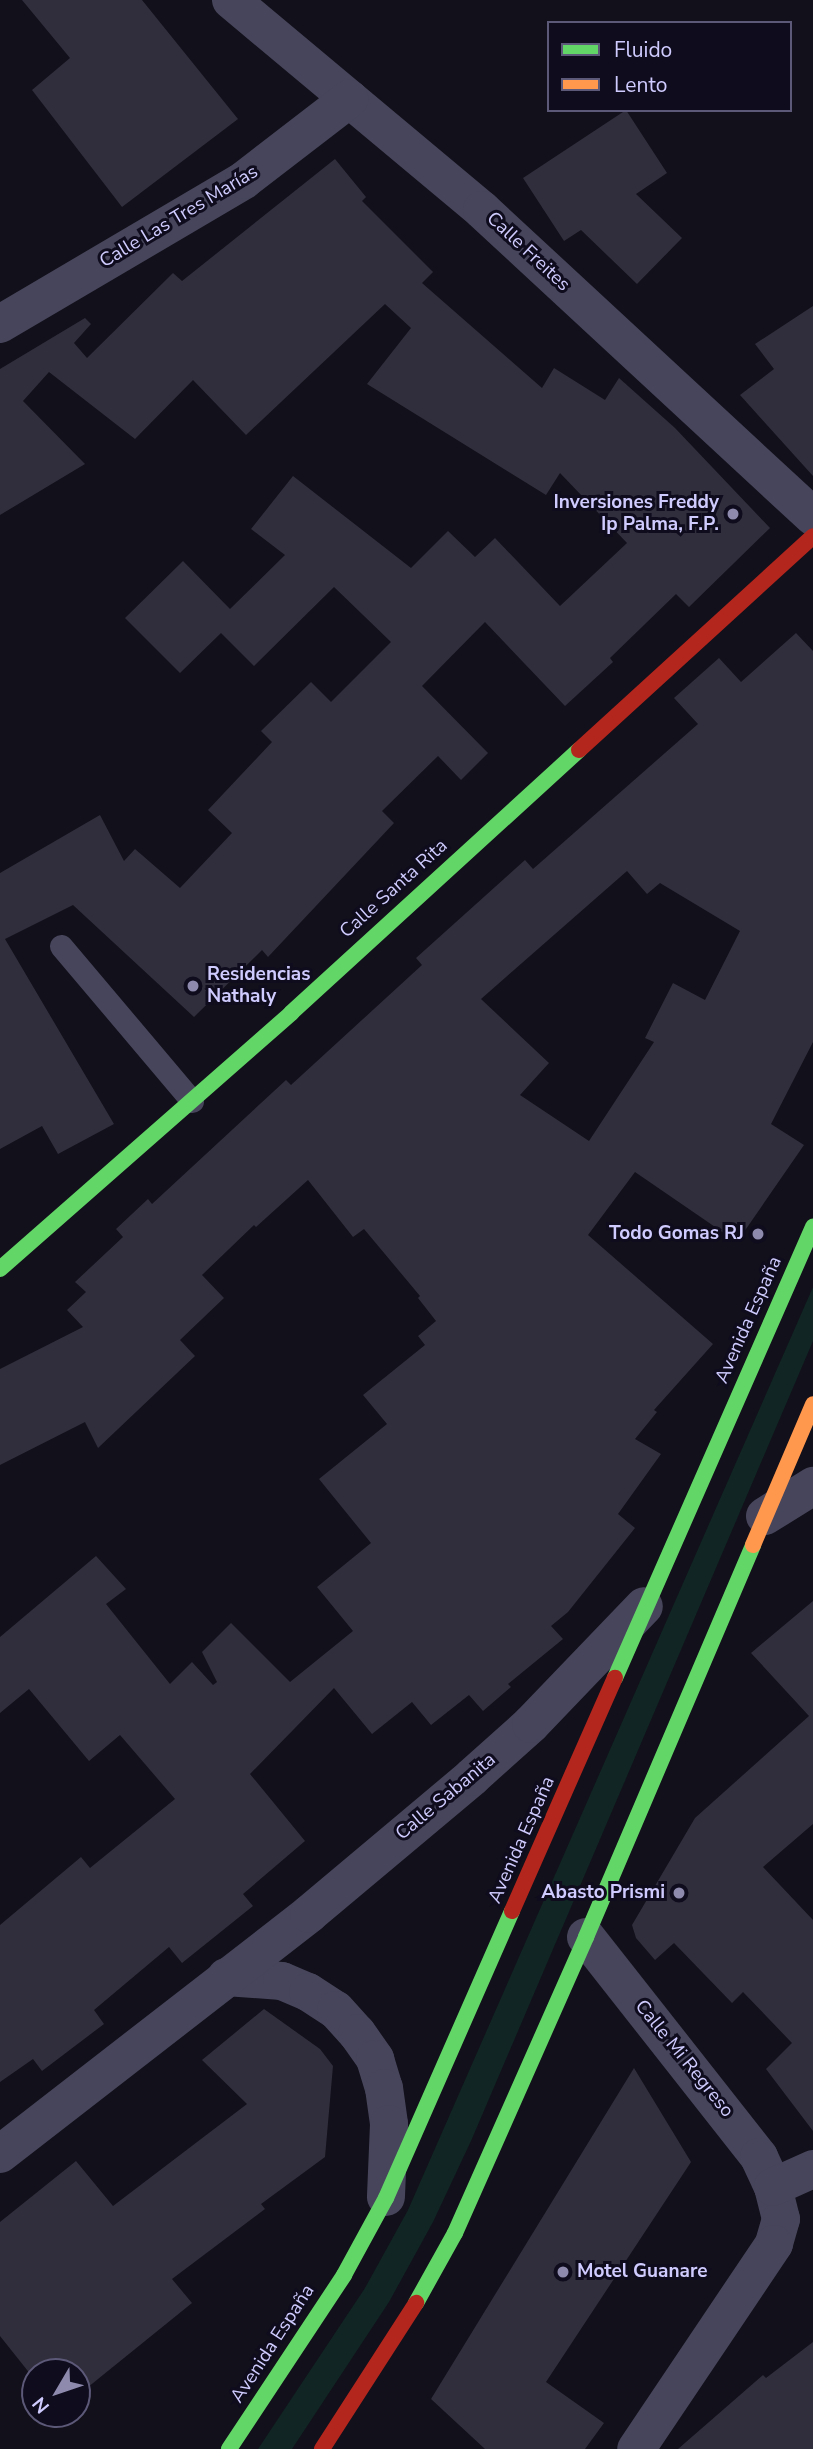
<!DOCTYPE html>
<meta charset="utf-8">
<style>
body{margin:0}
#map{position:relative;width:813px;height:2449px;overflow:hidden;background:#12101a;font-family:"Nunito Sans",sans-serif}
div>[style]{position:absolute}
.green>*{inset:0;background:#102524}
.building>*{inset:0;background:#302e3c}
.lane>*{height:23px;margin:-11.5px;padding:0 11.5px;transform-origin:11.5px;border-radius:11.5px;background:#46455b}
.street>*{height:38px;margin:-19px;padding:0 19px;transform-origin:19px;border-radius:19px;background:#46455b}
.fast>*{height:16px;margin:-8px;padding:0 8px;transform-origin:8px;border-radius:8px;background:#63d668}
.slow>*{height:16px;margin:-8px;padding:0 8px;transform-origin:8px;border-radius:8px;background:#ff974d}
.jam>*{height:16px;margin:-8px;padding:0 8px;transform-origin:8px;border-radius:8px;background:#b3261e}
.dots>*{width:19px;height:19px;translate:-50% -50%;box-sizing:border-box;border:4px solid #0f0c1e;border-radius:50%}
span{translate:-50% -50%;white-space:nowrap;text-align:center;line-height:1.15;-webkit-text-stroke:6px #0f0c1e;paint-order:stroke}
.street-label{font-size:19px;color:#cfcbfe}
.poi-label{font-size:19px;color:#cfcbfe;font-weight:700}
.right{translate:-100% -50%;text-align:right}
.left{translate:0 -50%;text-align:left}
.legend{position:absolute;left:547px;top:21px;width:245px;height:91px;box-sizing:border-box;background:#0f0c1e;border:2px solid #5c5878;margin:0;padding:9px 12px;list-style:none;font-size:21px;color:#cfcbfe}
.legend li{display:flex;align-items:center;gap:14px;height:35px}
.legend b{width:35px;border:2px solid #5c5878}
.north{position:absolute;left:21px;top:2358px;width:70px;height:70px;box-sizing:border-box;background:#0f0c1e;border:2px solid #5c5878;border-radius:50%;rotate:231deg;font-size:19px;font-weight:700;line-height:28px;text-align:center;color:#cfcbfe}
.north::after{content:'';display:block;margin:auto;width:24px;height:32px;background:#8d8aae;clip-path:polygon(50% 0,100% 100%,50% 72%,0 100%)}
</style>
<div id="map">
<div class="green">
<div style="clip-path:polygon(813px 1287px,813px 1341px,471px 2141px,433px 2222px,389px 2302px,292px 2449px,258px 2449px,365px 2288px,408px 2210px)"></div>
</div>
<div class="building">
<div style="clip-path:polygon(22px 0,142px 0,238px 119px,122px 207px,32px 90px,70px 58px)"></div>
<div style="clip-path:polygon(626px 110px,667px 173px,636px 194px,682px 238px,637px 284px,581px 230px,564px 241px,523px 178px)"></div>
<div style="clip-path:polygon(335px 159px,366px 197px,362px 201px,433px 272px,422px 283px,542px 388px,554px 368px,605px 400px,619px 378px,675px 428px,770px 528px,689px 607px,676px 594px,610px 658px,613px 662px,565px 706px,485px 622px,422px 686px,488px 753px,461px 780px,438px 756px,382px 811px,394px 823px,268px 957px,262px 950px,194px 1017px,73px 905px,5px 939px,114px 1124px,58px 1154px,42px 1126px,0 1149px,0 873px,100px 815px,124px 861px,135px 849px,180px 888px,232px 833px,208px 810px,272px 742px,261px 731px,311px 682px,331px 702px,391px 642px,334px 587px,254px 666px,221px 633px,180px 673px,125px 618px,183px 561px,230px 609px,285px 555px,251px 529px,293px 476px,411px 568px,448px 531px,475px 557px,495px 538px,560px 606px,627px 543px,560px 473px,546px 495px,367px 384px,411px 328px,385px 304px,246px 435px,193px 380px,135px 439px,49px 372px,23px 401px,85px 464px,0 515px,0 369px,85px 318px,91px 324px,74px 343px,87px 358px,173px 273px,182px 281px)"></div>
<div style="clip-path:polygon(813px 306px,813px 476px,740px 395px,774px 369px,755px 344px)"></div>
<div style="clip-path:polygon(evenodd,796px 633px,813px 651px,813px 1042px,771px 1124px,804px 1145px,737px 1242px,635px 1172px,588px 1235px,713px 1344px,654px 1410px,657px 1412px,635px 1439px,661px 1454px,618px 1514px,635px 1528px,568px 1612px,551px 1626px,563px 1639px,508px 1684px,511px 1687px,483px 1711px,469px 1695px,431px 1725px,412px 1702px,372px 1734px,334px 1688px,250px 1774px,305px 1841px,243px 1894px,253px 1906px,182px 1963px,169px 1947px,94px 2010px,104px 2024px,42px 2071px,33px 2059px,0 2082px,0 1925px,81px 1857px,90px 1868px,175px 1799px,120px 1735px,89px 1761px,29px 1689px,0 1713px,0 1637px,96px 1556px,126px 1589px,106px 1604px,170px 1684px,192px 1662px,213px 1685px,217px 1682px,202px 1652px,231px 1623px,290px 1682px,353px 1631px,317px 1587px,371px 1543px,319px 1479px,387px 1424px,363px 1395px,425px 1345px,418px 1336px,436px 1321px,418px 1298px,420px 1296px,364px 1229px,353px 1237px,308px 1180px,256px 1227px,254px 1225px,202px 1275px,224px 1298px,180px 1340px,195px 1356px,98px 1448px,85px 1422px,0 1465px,0 1369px,83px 1327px,67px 1310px,86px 1292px,75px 1282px,123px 1237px,116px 1229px,148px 1199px,152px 1204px,286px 1080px,291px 1085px,422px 965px,416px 958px,525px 860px,533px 869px,698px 724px,674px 698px,719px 658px,741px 682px,796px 633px,627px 871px,647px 894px,660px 883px,740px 931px,705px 1000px,673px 983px,645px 1038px,654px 1042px,589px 1141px,520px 1095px,549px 1063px,481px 999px,627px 871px)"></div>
<div style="clip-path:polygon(813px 1601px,813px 1824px,763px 1867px,813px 1920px,813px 2131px,766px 2069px,792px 2043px,743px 1992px,732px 2003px,674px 1943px,655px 1960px,636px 1938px,632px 1925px,695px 1818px,809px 1716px,751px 1653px)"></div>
<div style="clip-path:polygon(264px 2009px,320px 2049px,333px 2066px,325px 2157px,261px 2204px,265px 2209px,172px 2279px,192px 2303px,77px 2396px,77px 2372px,35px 2372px,35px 2380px,0 2336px,0 2222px,76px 2161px,113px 2206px,247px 2104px,202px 2060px)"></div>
<div style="clip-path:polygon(634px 2068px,691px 2162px,546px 2382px,604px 2423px,585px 2449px,485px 2449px,431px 2399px)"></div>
<div style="clip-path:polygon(813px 2342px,813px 2449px,678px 2449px,763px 2375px,766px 2378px)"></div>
</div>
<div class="lane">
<div style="left:61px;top:946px;width:203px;rotate:49.8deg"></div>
</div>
<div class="street">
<div style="left:231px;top:0;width:327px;rotate:39.9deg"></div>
<div style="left:482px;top:210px;width:451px;rotate:42.8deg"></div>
<div style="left:0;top:324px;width:283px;rotate:-30.5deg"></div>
<div style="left:244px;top:180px;width:133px;rotate:-37.6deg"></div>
<div style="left:765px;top:1516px;width:57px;rotate:-32deg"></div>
<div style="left:586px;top:1937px;width:280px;rotate:51.8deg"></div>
<div style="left:759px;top:2157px;width:33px;rotate:65deg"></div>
<div style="left:773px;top:2187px;width:33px;rotate:76deg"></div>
<div style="left:781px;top:2219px;width:26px;rotate:106deg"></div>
<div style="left:774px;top:2244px;width:247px;rotate:123.9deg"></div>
<div style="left:226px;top:1977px;width:56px;rotate:4.1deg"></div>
<div style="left:282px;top:1981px;width:28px;rotate:23deg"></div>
<div style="left:308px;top:1992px;width:33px;rotate:33deg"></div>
<div style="left:336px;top:2010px;width:31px;rotate:48deg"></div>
<div style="left:357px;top:2033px;width:32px;rotate:55deg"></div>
<div style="left:375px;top:2059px;width:30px;rotate:73deg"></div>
<div style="left:384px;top:2088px;width:36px;rotate:82deg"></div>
<div style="left:389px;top:2124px;width:73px;rotate:92.4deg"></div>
<div style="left:0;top:2154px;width:391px;rotate:-37.8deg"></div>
<div style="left:309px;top:1914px;width:213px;rotate:-40deg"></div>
<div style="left:472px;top:1777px;width:79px;rotate:-41.9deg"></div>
<div style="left:531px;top:1724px;width:163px;rotate:-46.2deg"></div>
<div style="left:773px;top:2187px;width:44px;rotate:-24.2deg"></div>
</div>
<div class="fast">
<div style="left:0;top:1269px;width:388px;rotate:-41.3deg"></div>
<div style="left:291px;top:1013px;width:390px;rotate:-42.4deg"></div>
<div style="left:615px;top:1678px;width:493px;rotate:-66.3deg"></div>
<div style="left:416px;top:2303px;width:80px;rotate:-60.9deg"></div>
<div style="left:455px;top:2233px;width:324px;rotate:-66.1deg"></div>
<div style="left:586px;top:1937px;width:426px;rotate:-66.9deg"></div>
<div style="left:229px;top:2449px;width:209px;rotate:-56.5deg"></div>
<div style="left:344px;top:2275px;width:88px;rotate:-61.4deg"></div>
<div style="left:386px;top:2198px;width:313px;rotate:-66.3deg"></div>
</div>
<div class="slow">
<div style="left:753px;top:1545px;width:153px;rotate:-66.9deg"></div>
</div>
<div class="jam">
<div style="left:579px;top:750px;width:317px;rotate:-42.4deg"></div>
<div style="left:512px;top:1911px;width:255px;rotate:-66.2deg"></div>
<div style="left:322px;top:2449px;width:174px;rotate:-57.2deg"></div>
</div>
<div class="dots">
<div style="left:733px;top:514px;background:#8d8aae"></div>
<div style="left:193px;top:986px;background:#8d8aae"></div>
<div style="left:758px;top:1234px;background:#8d8aae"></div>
<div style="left:679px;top:1893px;background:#8d8aae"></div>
<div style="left:563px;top:2272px;background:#8d8aae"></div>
</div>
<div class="street-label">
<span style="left:179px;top:217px;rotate:-31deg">Calle Las Tres Marías</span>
<span style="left:528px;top:252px;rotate:43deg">Calle Freites</span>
<span style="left:394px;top:889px;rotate:-42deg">Calle Santa Rita</span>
<span style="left:749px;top:1320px;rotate:-66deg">Avenida España</span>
<span style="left:446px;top:1797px;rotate:-40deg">Calle Sabanita</span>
<span style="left:522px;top:1840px;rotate:-66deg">Avenida España</span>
<span style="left:684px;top:2059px;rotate:51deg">Calle Mi Regreso</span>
<span style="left:273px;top:2344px;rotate:-57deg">Avenida España</span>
</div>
<div class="poi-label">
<span class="right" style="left:719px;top:514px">Inversiones Freddy<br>Ip Palma, F.P.</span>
<span class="left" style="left:207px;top:986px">Residencias<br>Nathaly</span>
<span class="right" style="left:744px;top:1234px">Todo Gomas RJ</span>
<span class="right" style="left:665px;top:1893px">Abasto Prismi</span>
<span class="left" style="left:577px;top:2272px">Motel Guanare</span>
</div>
<ul class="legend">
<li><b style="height:9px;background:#63d668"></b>Fluido</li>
<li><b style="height:9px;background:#ff974d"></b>Lento</li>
</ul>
<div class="north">N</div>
</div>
